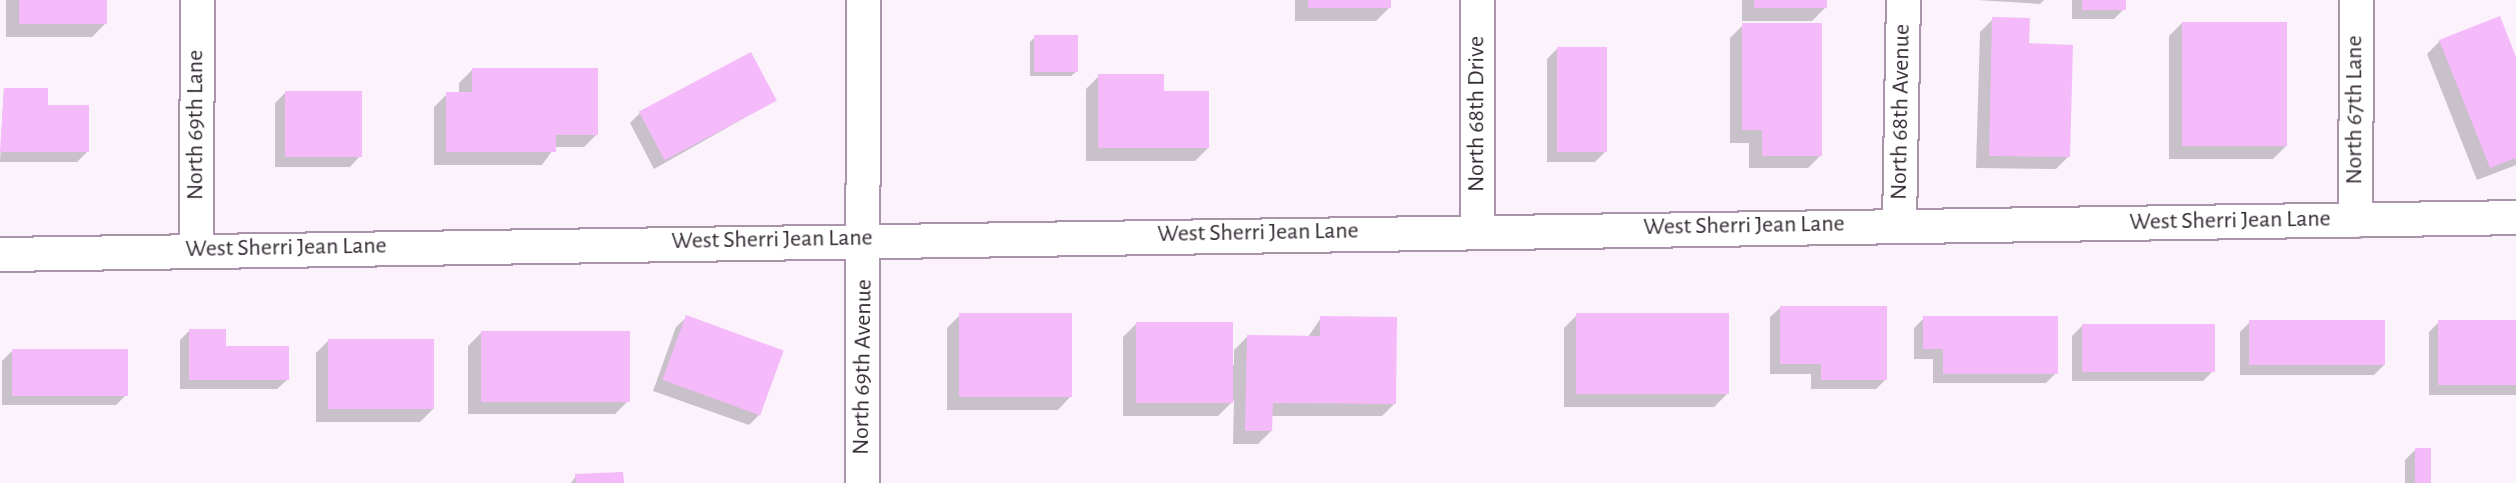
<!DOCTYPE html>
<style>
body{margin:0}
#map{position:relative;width:2516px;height:483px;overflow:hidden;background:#fbf2fc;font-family:"Alegreya Sans",sans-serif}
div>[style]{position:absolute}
.shadow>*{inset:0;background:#0003}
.building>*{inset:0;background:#f4baf9;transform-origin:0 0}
.roads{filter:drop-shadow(2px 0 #a994ab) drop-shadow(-2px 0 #a994ab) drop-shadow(0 2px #a994ab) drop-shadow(0 -2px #a994ab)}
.minor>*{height:33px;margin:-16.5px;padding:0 16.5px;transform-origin:16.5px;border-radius:16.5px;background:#fff}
span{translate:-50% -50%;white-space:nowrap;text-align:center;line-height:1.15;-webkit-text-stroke:4.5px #fff;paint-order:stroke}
.street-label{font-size:24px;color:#332a33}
</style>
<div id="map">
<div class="shadow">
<div style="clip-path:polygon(6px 0,105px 0,105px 24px,92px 37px,6px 37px)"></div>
<div style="clip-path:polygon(1295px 0,1389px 0,1389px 8px,1376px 21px,1295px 21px)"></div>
<div style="clip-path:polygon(1742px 0,1825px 0,1825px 8px,1812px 21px,1742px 21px)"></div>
<div style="clip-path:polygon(1977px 0,2044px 0,2040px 4px)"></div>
<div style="clip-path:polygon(2072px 0,2124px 0,2124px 9px,2114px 19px,2072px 19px)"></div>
<div style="clip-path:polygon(1993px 19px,2028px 45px,2069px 156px,2056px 169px,1976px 168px,1980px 32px)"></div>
<div style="clip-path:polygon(2182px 23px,2286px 146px,2273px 159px,2169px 159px,2169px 36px)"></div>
<div style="clip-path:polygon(1743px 25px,1821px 155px,1808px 168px,1749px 168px,1749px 143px,1730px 143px,1730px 38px)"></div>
<div style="clip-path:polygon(1035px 37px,1077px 71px,1071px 76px,1030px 76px,1030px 42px)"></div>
<div style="clip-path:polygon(2440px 41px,2516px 61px,2516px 165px,2477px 180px,2427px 54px)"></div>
<div style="clip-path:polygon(1557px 49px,1605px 152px,1595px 162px,1547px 162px,1547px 59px)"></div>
<div style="clip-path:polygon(472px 70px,597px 134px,584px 147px,555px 147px,542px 165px,434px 165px,434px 107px,447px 94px,459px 94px,459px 83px)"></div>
<div style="clip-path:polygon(1099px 76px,1163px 93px,1208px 148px,1195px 161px,1086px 161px,1086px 89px)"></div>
<div style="clip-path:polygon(4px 89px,46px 106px,87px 152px,77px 162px,0 162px)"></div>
<div style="clip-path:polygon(285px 93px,360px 156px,350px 167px,275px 167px,275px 103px)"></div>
<div style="clip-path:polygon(776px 100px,654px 169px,630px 123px,640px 113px)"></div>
<div style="clip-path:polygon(1781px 307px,1886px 379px,1876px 389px,1811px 389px,1811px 374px,1770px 374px,1770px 317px)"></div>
<div style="clip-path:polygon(960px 315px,1071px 396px,1058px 410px,947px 410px,947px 328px)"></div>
<div style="clip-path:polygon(1577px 315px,1727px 394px,1714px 407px,1564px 407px,1564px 328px)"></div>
<div style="clip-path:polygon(687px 317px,759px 415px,749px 425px,653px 391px,676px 327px)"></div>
<div style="clip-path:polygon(1321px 318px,1395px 403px,1382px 416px,1271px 416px,1271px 431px,1258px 444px,1233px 444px,1234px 400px,1218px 416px,1123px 416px,1123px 337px,1136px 324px,1234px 365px,1234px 350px,1247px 337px,1308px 337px)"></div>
<div style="clip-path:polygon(1924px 318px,2056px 373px,2046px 383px,1933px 383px,1933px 359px,1914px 359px,1914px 328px)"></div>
<div style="clip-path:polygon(2250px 322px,2384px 365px,2374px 375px,2240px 375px,2240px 332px)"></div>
<div style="clip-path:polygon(2439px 322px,2516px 322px,2516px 395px,2429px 395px,2429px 332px)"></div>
<div style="clip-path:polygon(2083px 325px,2213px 371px,2203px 381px,2072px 381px,2072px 336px)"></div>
<div style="clip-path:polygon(190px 330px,288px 379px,277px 389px,180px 389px,180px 340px)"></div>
<div style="clip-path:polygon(481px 333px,628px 401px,615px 414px,468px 414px,468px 346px)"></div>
<div style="clip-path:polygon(329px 340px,433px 409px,420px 422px,316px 422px,316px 353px)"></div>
<div style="clip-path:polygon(12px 351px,126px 395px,116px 405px,2px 405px,2px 361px)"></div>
<div style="clip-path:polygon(2415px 450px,2430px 483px,2405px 483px,2405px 460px)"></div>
<div style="clip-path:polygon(576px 476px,622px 483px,571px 483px)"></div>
</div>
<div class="building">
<div style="left:19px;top:0;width:88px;height:24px"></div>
<div style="left:1308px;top:0;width:83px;height:8px"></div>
<div style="left:1754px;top:0;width:73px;height:8px"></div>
<div style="left:2082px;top:0;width:44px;height:10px"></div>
<div style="clip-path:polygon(2500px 16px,2516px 57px,2516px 158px,2490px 168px,2439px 40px)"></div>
<div style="clip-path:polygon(1992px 17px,2030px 18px,2029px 43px,2073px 45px,2070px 157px,1989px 156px)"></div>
<div style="left:2182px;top:22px;width:105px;height:124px"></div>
<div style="clip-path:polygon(1742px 23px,1822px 23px,1822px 156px,1762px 156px,1762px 130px,1742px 130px)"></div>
<div style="left:1034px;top:35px;width:44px;height:37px"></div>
<div style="left:1557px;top:47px;width:50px;height:105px"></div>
<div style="left:751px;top:52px;width:55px;height:127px;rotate:62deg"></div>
<div style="clip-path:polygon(472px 68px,598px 68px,598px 135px,556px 135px,556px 152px,446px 152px,446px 92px,472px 92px)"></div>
<div style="clip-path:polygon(1098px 74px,1164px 74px,1164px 91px,1209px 91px,1209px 148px,1098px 148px)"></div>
<div style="clip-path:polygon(4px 88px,48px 88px,48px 105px,89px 105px,89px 152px,0 152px)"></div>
<div style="left:285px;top:91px;width:77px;height:66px"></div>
<div style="clip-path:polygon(1780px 306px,1887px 306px,1887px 380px,1821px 380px,1821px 364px,1780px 364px)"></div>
<div style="left:959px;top:313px;width:113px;height:84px"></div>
<div style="left:1576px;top:313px;width:153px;height:81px"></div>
<div style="left:686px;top:315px;width:104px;height:69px;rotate:20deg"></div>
<div style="clip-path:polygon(1320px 316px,1397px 317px,1396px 404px,1273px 403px,1272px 431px,1245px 431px,1247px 335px,1320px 336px)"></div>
<div style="clip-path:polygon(1923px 316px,2058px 316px,2058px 374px,1943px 374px,1943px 349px,1923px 349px)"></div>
<div style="left:2249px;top:320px;width:136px;height:45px"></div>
<div style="left:2438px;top:320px;width:78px;height:65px"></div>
<div style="left:1136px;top:322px;width:97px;height:81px"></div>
<div style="left:2082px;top:324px;width:133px;height:48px"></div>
<div style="clip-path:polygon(189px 329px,226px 329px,226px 346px,289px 346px,289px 380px,189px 380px)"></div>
<div style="left:481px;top:331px;width:149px;height:71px"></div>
<div style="left:328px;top:339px;width:106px;height:70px"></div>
<div style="left:12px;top:349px;width:116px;height:47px"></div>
<div style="left:2415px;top:448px;width:16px;height:35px"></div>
<div style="clip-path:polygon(623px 472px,624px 483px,576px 483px,575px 474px)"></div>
</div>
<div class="roads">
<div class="minor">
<div style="left:1477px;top:0;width:229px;rotate:90deg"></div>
<div style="left:2355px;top:220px;width:220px;rotate:-89.7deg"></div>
<div style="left:1899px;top:225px;width:225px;rotate:-89deg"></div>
<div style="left:196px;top:249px;width:249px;rotate:-89.8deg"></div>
<div style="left:0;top:254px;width:2516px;rotate:-0.84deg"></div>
<div style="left:862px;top:483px;width:483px;rotate:-89.9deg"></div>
</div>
</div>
<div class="street-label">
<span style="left:2355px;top:110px;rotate:-90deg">North 67th Lane</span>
<span style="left:1901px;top:112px;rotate:-89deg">North 68th Avenue</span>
<span style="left:1477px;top:114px;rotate:-90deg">North 68th Drive</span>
<span style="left:196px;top:125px;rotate:-90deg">North 69th Lane</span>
<span style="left:2230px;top:221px;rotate:-1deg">West Sherri Jean Lane</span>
<span style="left:1744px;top:226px;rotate:-1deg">West Sherri Jean Lane</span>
<span style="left:1258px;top:233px;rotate:-1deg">West Sherri Jean Lane</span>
<span style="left:772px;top:240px;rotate:-1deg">West Sherri Jean Lane</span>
<span style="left:286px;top:248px;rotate:-1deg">West Sherri Jean Lane</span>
<span style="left:863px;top:367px;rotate:-89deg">North 69th Avenue</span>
</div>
</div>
